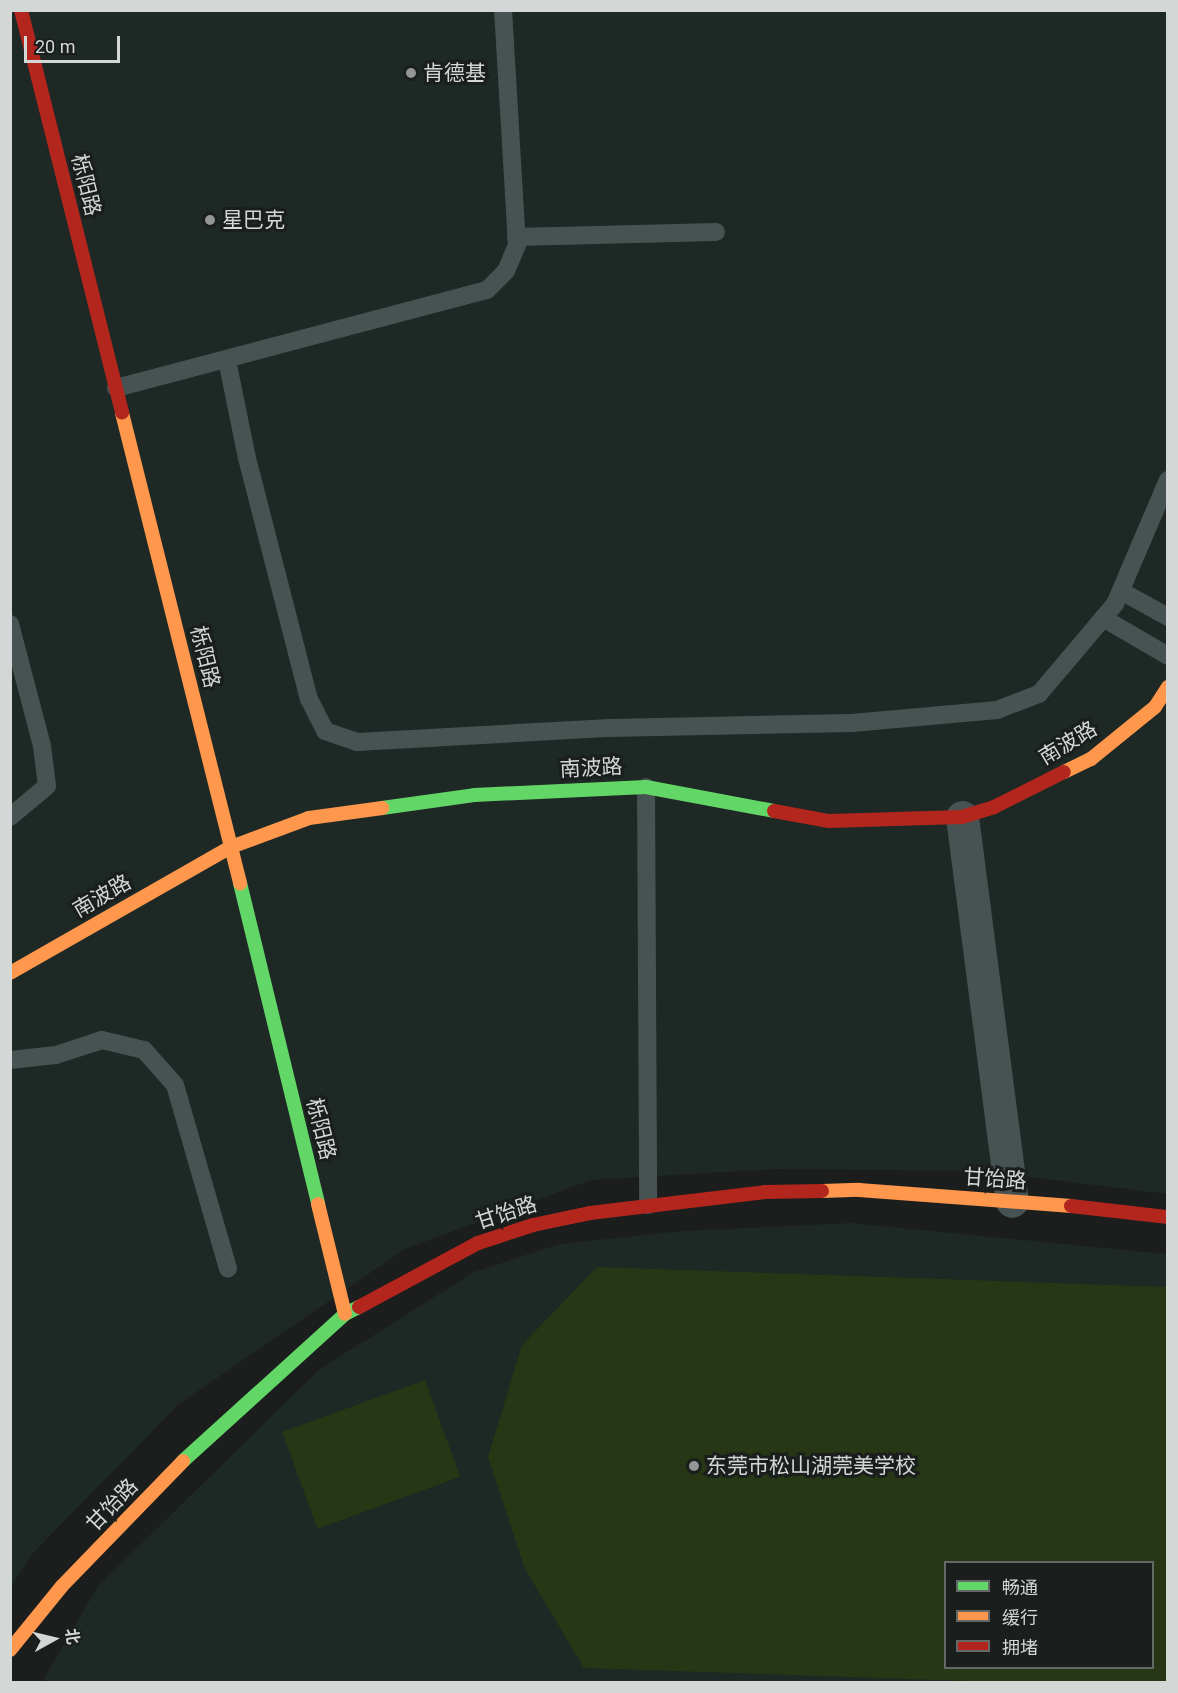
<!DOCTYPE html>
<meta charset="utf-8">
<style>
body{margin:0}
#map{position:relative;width:1178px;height:1693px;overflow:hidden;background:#1b1e1d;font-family:Roboto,"Noto Sans SC",sans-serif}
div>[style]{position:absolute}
.built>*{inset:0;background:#1e2824}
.green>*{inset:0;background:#273614;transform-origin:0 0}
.lane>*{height:18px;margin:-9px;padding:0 9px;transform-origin:9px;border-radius:9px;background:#465352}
.street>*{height:33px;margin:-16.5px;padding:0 16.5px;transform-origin:16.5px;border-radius:16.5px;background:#465352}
.fast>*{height:14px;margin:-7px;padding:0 7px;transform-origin:7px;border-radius:7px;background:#63d668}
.slow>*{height:14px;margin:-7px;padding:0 7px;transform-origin:7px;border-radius:7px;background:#ff974d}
.jam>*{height:14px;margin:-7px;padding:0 7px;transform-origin:7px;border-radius:7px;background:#b3261e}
.dots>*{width:16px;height:16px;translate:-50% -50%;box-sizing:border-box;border:3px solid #1a1f1d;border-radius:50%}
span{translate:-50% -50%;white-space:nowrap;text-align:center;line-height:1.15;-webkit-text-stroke:6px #1a1f1d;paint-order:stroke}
.poi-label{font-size:21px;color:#d3d7d5}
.left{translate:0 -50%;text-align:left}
.street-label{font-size:21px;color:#d3d7d5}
.frame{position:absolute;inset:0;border:12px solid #d3d7d5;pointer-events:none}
.legend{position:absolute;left:944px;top:1561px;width:210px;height:108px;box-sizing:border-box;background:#1a1f1d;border:2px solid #646967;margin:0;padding:8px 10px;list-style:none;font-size:18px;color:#d3d7d5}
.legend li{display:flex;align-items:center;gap:12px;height:30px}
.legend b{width:30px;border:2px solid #646967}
.north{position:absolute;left:24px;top:1609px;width:60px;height:60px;-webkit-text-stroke:4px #1a1f1d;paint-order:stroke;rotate:82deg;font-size:16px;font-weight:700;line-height:24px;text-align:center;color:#d3d7d5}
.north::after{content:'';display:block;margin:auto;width:21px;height:27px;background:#d3d7d5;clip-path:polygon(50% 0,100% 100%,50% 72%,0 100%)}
.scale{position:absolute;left:24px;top:36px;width:96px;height:27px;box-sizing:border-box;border:3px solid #d3d7d5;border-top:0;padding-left:8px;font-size:18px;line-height:21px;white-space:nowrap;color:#d3d7d5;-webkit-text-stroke:4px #1a1f1d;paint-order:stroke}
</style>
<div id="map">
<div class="built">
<div style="clip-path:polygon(11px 11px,1167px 11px,1167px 1194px,981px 1171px,777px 1169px,591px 1180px,405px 1249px,179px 1404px,35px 1551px,11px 1586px)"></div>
<div style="clip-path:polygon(evenodd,850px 1223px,1167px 1254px,1167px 1682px,42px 1682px,98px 1586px,320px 1369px,474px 1272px,559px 1244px,682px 1231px,850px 1223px,946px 1562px,1152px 1562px,1152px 1668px,946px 1668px,946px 1562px)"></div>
</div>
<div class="green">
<div style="clip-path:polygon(evenodd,597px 1267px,1167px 1287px,1167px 1682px,997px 1682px,584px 1668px,525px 1569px,488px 1457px,522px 1345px,597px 1267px,946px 1562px,1152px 1562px,1152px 1668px,946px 1668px,946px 1562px)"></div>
<div style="left:425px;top:1380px;width:103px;height:152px;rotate:70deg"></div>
</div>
<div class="lane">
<div style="left:516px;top:237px;width:200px;rotate:-1.4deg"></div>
<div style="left:227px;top:360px;width:100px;rotate:78.5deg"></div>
<div style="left:247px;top:458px;width:249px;rotate:75.6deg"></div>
<div style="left:309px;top:699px;width:36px;rotate:63deg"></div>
<div style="left:325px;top:731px;width:34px;rotate:19deg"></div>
<div style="left:357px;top:742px;width:253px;rotate:-3.2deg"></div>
<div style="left:610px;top:728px;width:242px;rotate:-1.2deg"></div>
<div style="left:852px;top:723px;width:146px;rotate:-5.1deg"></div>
<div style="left:997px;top:710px;width:45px;rotate:-20.9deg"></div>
<div style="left:1039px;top:694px;width:118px;rotate:-49.8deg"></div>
<div style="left:1115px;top:604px;width:135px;rotate:-66.9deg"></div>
<div style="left:116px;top:388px;width:384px;rotate:-14.8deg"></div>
<div style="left:487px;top:290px;width:27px;rotate:-45deg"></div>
<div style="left:506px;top:271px;width:28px;rotate:-67deg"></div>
<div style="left:517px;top:245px;width:235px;rotate:-93.4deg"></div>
<div style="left:1121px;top:591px;width:54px;rotate:29deg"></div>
<div style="left:1103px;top:618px;width:75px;rotate:30.3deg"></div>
<div style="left:10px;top:624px;width:126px;rotate:75.3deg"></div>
<div style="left:42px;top:746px;width:40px;rotate:82.9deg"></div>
<div style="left:47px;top:786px;width:48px;rotate:140deg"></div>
<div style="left:646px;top:787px;width:418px;rotate:89.7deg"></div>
<div style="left:10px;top:1060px;width:46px;rotate:-6.2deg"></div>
<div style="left:56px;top:1055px;width:48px;rotate:-18.1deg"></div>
<div style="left:102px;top:1040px;width:43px;rotate:13.4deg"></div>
<div style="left:144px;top:1050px;width:47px;rotate:48.5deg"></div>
<div style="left:175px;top:1085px;width:191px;rotate:73.9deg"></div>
</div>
<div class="street">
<div style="left:962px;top:817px;width:387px;rotate:82.6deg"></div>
</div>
<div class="fast">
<div style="left:382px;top:808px;width:93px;rotate:-8deg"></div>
<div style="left:474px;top:795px;width:172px;rotate:-2.7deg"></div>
<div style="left:646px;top:787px;width:130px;rotate:10.6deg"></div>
<div style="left:240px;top:883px;width:330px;rotate:76.3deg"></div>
<div style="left:183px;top:1461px;width:219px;rotate:-42.2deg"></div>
<div style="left:345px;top:1314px;width:16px;rotate:-27deg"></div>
</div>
<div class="slow">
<div style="left:122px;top:413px;width:485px;rotate:75.9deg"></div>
<div style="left:1064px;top:772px;width:30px;rotate:-26deg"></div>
<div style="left:1091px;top:759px;width:82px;rotate:-39.1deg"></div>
<div style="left:1155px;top:707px;width:24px;rotate:-57deg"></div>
<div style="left:10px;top:973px;width:254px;rotate:-29.7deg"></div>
<div style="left:231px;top:847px;width:83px;rotate:-20.4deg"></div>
<div style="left:309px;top:818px;width:74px;rotate:-7.8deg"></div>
<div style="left:822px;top:1191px;width:37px;rotate:-2deg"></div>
<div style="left:859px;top:1190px;width:213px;rotate:4.3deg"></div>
<div style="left:318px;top:1204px;width:113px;rotate:76.2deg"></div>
<div style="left:10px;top:1650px;width:82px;rotate:-50.9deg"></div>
<div style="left:62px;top:1586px;width:174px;rotate:-45.9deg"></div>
</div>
<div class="jam">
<div style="left:21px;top:10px;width:415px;rotate:75.9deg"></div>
<div style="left:774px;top:811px;width:56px;rotate:10.3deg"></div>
<div style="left:829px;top:821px;width:133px;rotate:-1.7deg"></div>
<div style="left:962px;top:817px;width:34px;rotate:-17deg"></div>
<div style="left:994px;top:807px;width:78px;rotate:-26.6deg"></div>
<div style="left:1071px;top:1206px;width:98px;rotate:6.5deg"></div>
<div style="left:359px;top:1307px;width:135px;rotate:-28.3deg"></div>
<div style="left:478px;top:1243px;width:58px;rotate:-18.1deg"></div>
<div style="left:533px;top:1225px;width:58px;rotate:-11.9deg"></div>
<div style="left:590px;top:1213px;width:176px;rotate:-6.8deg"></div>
<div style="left:765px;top:1192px;width:57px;rotate:-1deg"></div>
</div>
<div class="dots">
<div style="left:411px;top:73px;background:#939695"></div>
<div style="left:210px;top:220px;background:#939695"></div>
<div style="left:694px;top:1466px;background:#939695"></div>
</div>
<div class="poi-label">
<span class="left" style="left:423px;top:73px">肯德基</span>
<span class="left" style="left:222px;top:220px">星巴克</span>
<span class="left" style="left:706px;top:1466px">东莞市松山湖莞美学校</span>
</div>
<div class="street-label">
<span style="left:86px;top:185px;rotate:76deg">栎阳路</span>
<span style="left:205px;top:657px;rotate:76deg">栎阳路</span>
<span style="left:1068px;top:743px;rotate:-31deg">南波路</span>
<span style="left:591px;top:768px;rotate:-3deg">南波路</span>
<span style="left:102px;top:896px;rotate:-30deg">南波路</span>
<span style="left:321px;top:1129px;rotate:76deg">栎阳路</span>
<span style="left:995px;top:1179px;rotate:4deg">甘饴路</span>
<span style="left:506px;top:1213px;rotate:-18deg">甘饴路</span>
<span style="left:112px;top:1505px;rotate:-46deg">甘饴路</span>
</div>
<div class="frame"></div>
<ul class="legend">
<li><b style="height:8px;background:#63d668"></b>畅通</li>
<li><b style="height:8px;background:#ff974d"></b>缓行</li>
<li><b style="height:8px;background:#b3261e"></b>拥堵</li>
</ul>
<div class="north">北</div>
<div class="scale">20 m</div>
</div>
